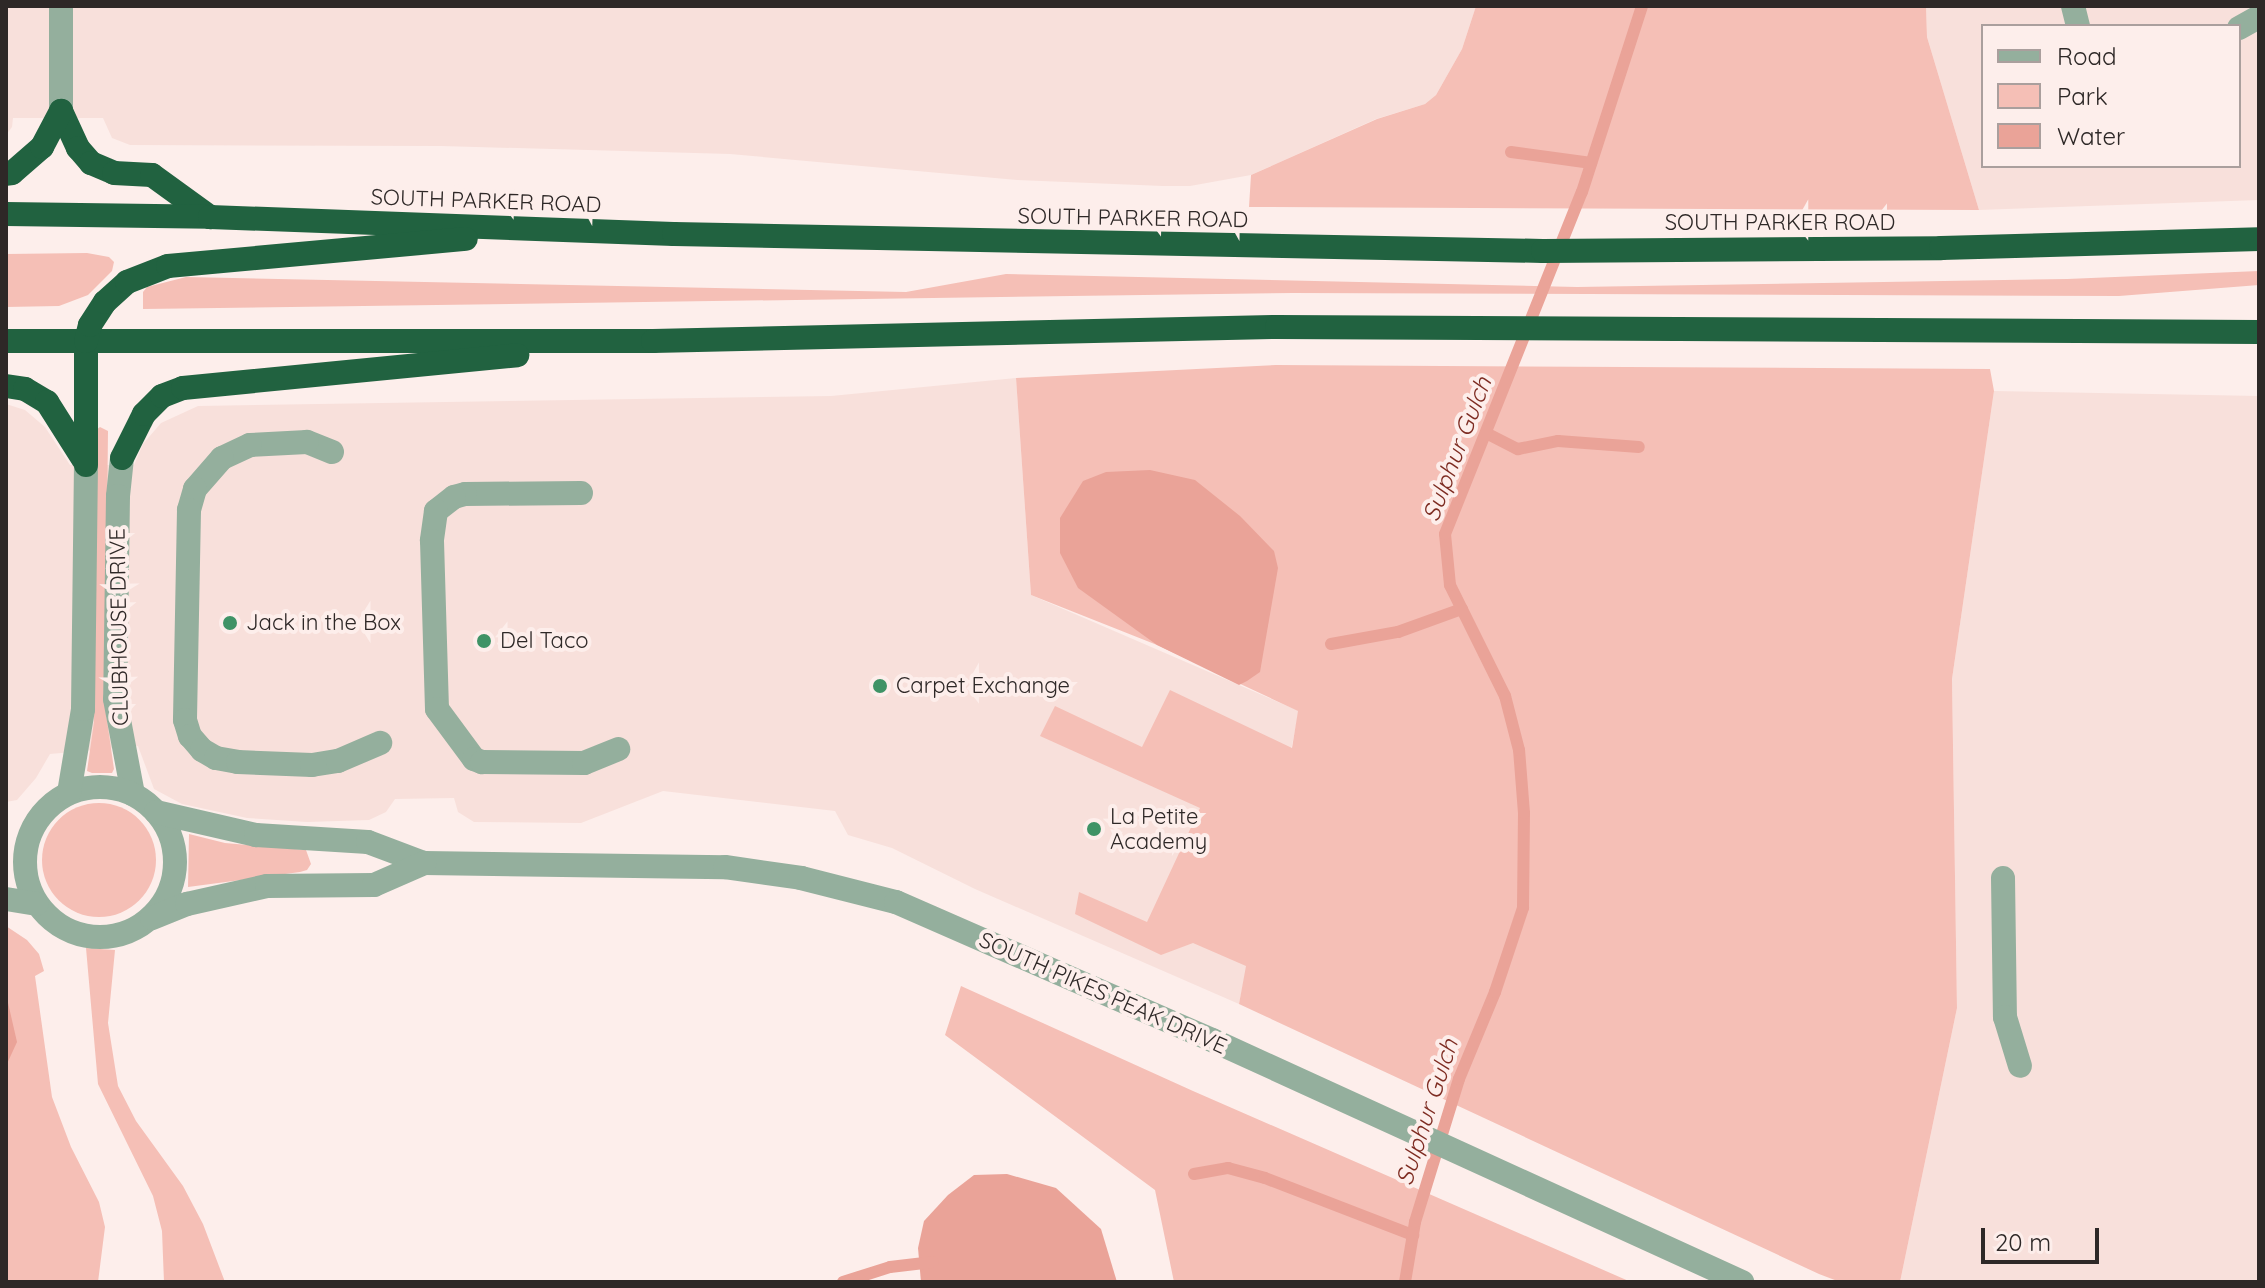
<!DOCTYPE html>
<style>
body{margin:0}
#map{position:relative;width:2265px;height:1288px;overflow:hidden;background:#fdeeeb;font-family:Quicksand,sans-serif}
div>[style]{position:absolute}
.built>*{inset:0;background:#f8e0db}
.green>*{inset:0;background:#f5bfb6}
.round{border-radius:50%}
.water>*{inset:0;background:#eaa398}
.stream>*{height:12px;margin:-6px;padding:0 6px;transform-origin:6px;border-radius:6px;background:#eaa398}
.minor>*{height:24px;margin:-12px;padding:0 12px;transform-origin:12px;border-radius:12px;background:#94af9d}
.minor>.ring{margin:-12px;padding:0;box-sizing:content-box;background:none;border:24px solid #94af9d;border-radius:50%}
.highway>*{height:24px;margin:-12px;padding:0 12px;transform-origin:12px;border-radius:12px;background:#216240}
.dots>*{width:22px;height:22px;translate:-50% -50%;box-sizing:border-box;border:4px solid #fdeeeb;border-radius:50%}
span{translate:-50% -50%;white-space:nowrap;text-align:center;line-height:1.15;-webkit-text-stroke:8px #fdeeeb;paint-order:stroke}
.street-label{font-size:22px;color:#2e2827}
.poi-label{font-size:22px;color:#2e2827}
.left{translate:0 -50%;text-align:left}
.water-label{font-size:24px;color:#7e2c22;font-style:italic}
.frame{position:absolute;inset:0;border:8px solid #2e2827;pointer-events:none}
.legend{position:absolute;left:1981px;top:24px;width:260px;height:144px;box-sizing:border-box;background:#fdeeeb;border:2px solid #aa9f9d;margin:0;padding:10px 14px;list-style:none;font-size:24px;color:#2e2827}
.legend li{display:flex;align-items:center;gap:16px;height:40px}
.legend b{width:40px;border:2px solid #aa9f9d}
.scale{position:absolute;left:1981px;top:1228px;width:118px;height:36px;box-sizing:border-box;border:4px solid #2e2827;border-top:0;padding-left:10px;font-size:24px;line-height:28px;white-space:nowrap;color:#2e2827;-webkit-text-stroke:6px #fdeeeb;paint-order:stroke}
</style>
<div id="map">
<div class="built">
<div style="clip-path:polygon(6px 6px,1476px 6px,1462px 49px,1436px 95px,1425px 104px,1376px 119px,1251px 175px,1190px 186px,1163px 186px,1017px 180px,730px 154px,441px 146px,130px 145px,112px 138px,103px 118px,13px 118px,12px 127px,6px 135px)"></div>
<div style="clip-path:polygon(evenodd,1926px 6px,2259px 6px,2259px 200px,1979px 210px,1927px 37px,1926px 6px,1983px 26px,2239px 26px,2239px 166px,1983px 166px,1983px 26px)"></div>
<div style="clip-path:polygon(1016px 378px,1031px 595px,1299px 711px,1239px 1004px,975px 889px,892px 848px,848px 835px,835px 811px,663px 791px,581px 823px,474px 822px,458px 812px,454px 798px,395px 799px,386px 812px,369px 820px,307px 822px,247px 818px,182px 804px,154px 789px,138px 746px,50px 754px,36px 778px,17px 800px,6px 802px,6px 404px,25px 410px,45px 427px,70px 465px,134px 465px,143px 444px,161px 423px,198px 406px,831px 396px)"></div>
<div style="clip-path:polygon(1994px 391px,2259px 396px,2259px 1282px,1900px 1282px,1957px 1008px,1952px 679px)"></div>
</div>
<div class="green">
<div style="clip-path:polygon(1476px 6px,1926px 6px,1927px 37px,1979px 210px,1249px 207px,1251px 175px,1377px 119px,1425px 104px,1436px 95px,1462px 49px)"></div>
<div style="clip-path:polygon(87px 253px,109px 257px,114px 262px,112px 271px,88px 295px,59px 306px,6px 307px,6px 254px)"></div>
<div style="clip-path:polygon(2259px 271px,2259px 285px,2119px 296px,1293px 293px,143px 309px,143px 292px,147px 287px,186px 277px,906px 292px,1006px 274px,1577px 287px,2067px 279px)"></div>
<div style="clip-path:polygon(1276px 365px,1990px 369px,1994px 391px,1952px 679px,1957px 1008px,1900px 1282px,1840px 1282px,1819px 1274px,1239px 1004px,1246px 966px,1193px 943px,1161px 955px,1075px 914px,1079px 892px,1147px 922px,1200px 808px,1040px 736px,1055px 706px,1142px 747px,1170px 690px,1292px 748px,1298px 711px,1157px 645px,1031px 595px,1016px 378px)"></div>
<div style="clip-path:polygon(100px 427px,108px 431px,105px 707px,114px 769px,112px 773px,92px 773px,87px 771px,94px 722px,96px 430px)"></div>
<div class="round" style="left:42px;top:803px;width:114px;height:114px"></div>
<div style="clip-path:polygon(189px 834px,225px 843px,306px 850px,311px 864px,307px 870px,300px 872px,188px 887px)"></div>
<div style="clip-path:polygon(6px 926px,27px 940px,39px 954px,44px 971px,35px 976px,52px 1097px,71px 1147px,99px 1202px,105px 1227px,98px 1282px,6px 1282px)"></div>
<div style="clip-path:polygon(86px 948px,115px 950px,108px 1023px,118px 1086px,136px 1121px,183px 1186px,203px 1224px,225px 1282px,164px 1282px,162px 1231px,153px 1196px,98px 1084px)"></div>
<div style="clip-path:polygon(961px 986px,1193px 1091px,1631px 1282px,1174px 1282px,1155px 1190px,945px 1035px)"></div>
</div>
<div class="water">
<div style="clip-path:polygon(1150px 470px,1195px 480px,1240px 516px,1274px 551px,1278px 568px,1260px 672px,1247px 681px,1239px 685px,1157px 645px,1078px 588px,1060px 553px,1060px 518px,1083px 481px,1106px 472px)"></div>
<div style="clip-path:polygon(6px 994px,17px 1042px,6px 1066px)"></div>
<div style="clip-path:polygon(1007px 1174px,1056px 1188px,1101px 1229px,1117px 1282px,921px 1282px,918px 1248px,924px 1221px,948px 1195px,974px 1175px)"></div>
</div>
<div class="stream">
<div style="left:1511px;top:152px;width:81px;rotate:7.8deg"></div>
<div style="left:1486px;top:433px;width:36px;rotate:27deg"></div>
<div style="left:1518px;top:449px;width:41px;rotate:-11.3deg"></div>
<div style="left:1558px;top:441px;width:81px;rotate:4.2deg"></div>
<div style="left:1331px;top:644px;width:68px;rotate:-10.2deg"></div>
<div style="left:1398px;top:632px;width:68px;rotate:-19.8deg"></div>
<div style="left:1194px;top:1174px;width:35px;rotate:-10deg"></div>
<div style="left:1228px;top:1168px;width:38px;rotate:15deg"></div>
<div style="left:1265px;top:1178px;width:159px;rotate:21.1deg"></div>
<div style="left:843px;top:1282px;width:49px;rotate:-17.7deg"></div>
<div style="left:890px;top:1267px;width:43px;rotate:-6.6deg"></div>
<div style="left:1405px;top:1282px;width:61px;rotate:-80.5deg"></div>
<div style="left:1415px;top:1222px;width:150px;rotate:-72.9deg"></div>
<div style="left:1459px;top:1079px;width:94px;rotate:-67.5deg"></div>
<div style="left:1495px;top:992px;width:89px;rotate:-71.6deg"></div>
<div style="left:1523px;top:908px;width:95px;rotate:-89.4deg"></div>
<div style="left:1524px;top:813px;width:63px;rotate:-94.5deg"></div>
<div style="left:1519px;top:750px;width:56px;rotate:-104.5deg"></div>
<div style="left:1505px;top:696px;width:124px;rotate:-116.4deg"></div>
<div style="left:1450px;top:585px;width:51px;rotate:-95.6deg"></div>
<div style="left:1445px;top:534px;width:368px;rotate:-68.2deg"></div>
<div style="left:1582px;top:192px;width:195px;rotate:-72.1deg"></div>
</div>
<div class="minor">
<div style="left:61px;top:6px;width:105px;rotate:90deg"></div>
<div style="left:2073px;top:6px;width:21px;rotate:76deg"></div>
<div style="left:2239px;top:28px;width:23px;rotate:-29deg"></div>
<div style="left:332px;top:452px;width:27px;rotate:-158deg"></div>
<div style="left:307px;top:442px;width:57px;rotate:177deg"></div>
<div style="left:250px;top:445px;width:31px;rotate:155deg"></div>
<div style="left:222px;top:458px;width:41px;rotate:131.1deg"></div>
<div style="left:195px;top:489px;width:22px;rotate:106deg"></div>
<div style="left:189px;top:510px;width:210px;rotate:91.1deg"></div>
<div style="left:185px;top:720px;width:17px;rotate:73deg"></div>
<div style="left:190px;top:736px;width:18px;rotate:49deg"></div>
<div style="left:202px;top:750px;width:16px;rotate:30deg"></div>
<div style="left:216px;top:758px;width:22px;rotate:10deg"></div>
<div style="left:238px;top:762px;width:74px;rotate:2.3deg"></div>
<div style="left:312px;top:765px;width:26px;rotate:-9deg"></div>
<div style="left:338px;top:761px;width:46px;rotate:-23.2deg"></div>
<div style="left:122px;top:458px;width:38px;rotate:96deg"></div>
<div style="left:118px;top:496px;width:203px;rotate:90.8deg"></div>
<div style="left:115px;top:699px;width:97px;rotate:79.3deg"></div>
<div style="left:581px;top:493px;width:116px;rotate:179.5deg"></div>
<div style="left:465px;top:494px;width:11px;rotate:165deg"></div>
<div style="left:454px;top:497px;width:23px;rotate:142deg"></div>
<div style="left:436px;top:511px;width:30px;rotate:98deg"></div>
<div style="left:432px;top:541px;width:168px;rotate:88.3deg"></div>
<div style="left:437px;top:709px;width:62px;rotate:53.5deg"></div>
<div style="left:474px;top:759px;width:9px;rotate:21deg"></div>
<div style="left:482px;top:762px;width:102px;rotate:0.6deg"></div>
<div style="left:584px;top:763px;width:37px;rotate:-22deg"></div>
<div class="ring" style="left:25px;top:787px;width:126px;height:126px"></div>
<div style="left:69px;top:793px;width:85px;rotate:-80.5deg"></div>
<div style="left:83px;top:709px;width:244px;rotate:-89.3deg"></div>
<div style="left:156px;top:812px;width:103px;rotate:13deg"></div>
<div style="left:256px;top:835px;width:112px;rotate:3.6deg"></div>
<div style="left:368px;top:842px;width:60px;rotate:20.6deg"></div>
<div style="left:424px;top:863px;width:301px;rotate:0.8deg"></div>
<div style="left:725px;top:867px;width:77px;rotate:8.2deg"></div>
<div style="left:801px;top:878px;width:98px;rotate:14.2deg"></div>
<div style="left:896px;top:902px;width:345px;rotate:23.6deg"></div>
<div style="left:1212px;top:1040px;width:583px;rotate:24.54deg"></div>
<div style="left:2003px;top:878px;width:139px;rotate:89.2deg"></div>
<div style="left:2005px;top:1017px;width:51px;rotate:73deg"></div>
<div style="left:6px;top:899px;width:31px;rotate:9deg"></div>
<div style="left:152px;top:918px;width:38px;rotate:-22deg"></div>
<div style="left:187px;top:904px;width:82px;rotate:-12.7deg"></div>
<div style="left:267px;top:886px;width:107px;rotate:-0.5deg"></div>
<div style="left:374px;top:885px;width:55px;rotate:-23.7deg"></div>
</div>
<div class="highway">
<div style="left:61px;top:111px;width:41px;rotate:65.3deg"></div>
<div style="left:78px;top:148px;width:20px;rotate:49deg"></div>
<div style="left:91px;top:163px;width:25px;rotate:23deg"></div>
<div style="left:114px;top:173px;width:38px;rotate:3deg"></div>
<div style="left:152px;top:175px;width:72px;rotate:35.9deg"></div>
<div style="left:6px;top:174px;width:6px;rotate:-9deg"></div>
<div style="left:12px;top:173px;width:40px;rotate:-41deg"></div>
<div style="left:42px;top:147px;width:41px;rotate:-62.2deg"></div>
<div style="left:6px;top:214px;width:204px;rotate:0.8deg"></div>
<div style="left:210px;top:217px;width:464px;rotate:2.1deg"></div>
<div style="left:674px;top:234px;width:869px;rotate:1.12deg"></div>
<div style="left:1543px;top:251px;width:398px;rotate:-0.4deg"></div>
<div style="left:1941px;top:248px;width:318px;rotate:-1.6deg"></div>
<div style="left:6px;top:341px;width:647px"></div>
<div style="left:653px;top:341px;width:624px;rotate:-1.29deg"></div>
<div style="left:1277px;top:327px;width:982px;rotate:0.29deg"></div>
<div style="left:6px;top:386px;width:19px;rotate:9deg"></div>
<div style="left:25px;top:389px;width:26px;rotate:31deg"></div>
<div style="left:47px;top:402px;width:67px;rotate:57.7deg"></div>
<div style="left:122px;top:458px;width:49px;rotate:-63.4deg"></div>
<div style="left:144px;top:414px;width:25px;rotate:-45deg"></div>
<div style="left:162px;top:396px;width:22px;rotate:-21deg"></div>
<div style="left:183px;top:388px;width:336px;rotate:-5.6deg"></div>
<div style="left:86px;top:465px;width:124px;rotate:-90deg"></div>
<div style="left:86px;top:341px;width:16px;rotate:-76deg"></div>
<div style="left:90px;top:325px;width:27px;rotate:-57deg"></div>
<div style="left:105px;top:302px;width:30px;rotate:-42deg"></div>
<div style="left:127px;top:282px;width:44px;rotate:-21.3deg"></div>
<div style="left:168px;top:266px;width:299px;rotate:-5.2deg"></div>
</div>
<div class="dots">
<div style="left:230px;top:623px;background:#3f9366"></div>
<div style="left:484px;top:641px;background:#3f9366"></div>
<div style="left:880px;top:686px;background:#3f9366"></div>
<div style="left:1094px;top:829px;background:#3f9366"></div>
</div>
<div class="street-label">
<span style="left:486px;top:201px;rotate:2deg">SOUTH PARKER ROAD</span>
<span style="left:1133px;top:218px;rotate:1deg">SOUTH PARKER ROAD</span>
<span style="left:1780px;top:223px">SOUTH PARKER ROAD</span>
<span style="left:119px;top:627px;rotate:-91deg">CLUBHOUSE DRIVE</span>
<span style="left:1103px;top:993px;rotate:24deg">SOUTH PIKES PEAK DRIVE</span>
</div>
<div class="poi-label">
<span class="left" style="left:246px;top:623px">Jack in the Box</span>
<span class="left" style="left:500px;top:641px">Del Taco</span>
<span class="left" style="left:896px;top:686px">Carpet Exchange</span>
<span class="left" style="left:1110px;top:829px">La Petite<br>Academy</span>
</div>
<div class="water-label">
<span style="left:1457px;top:449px;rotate:-69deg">Sulphur Gulch</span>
<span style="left:1427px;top:1112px;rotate:-72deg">Sulphur Gulch</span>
</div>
<div class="frame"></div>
<ul class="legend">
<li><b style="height:10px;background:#94af9d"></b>Road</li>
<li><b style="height:22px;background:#f5bfb6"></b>Park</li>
<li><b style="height:22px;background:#eaa398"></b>Water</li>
</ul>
<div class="scale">20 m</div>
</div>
